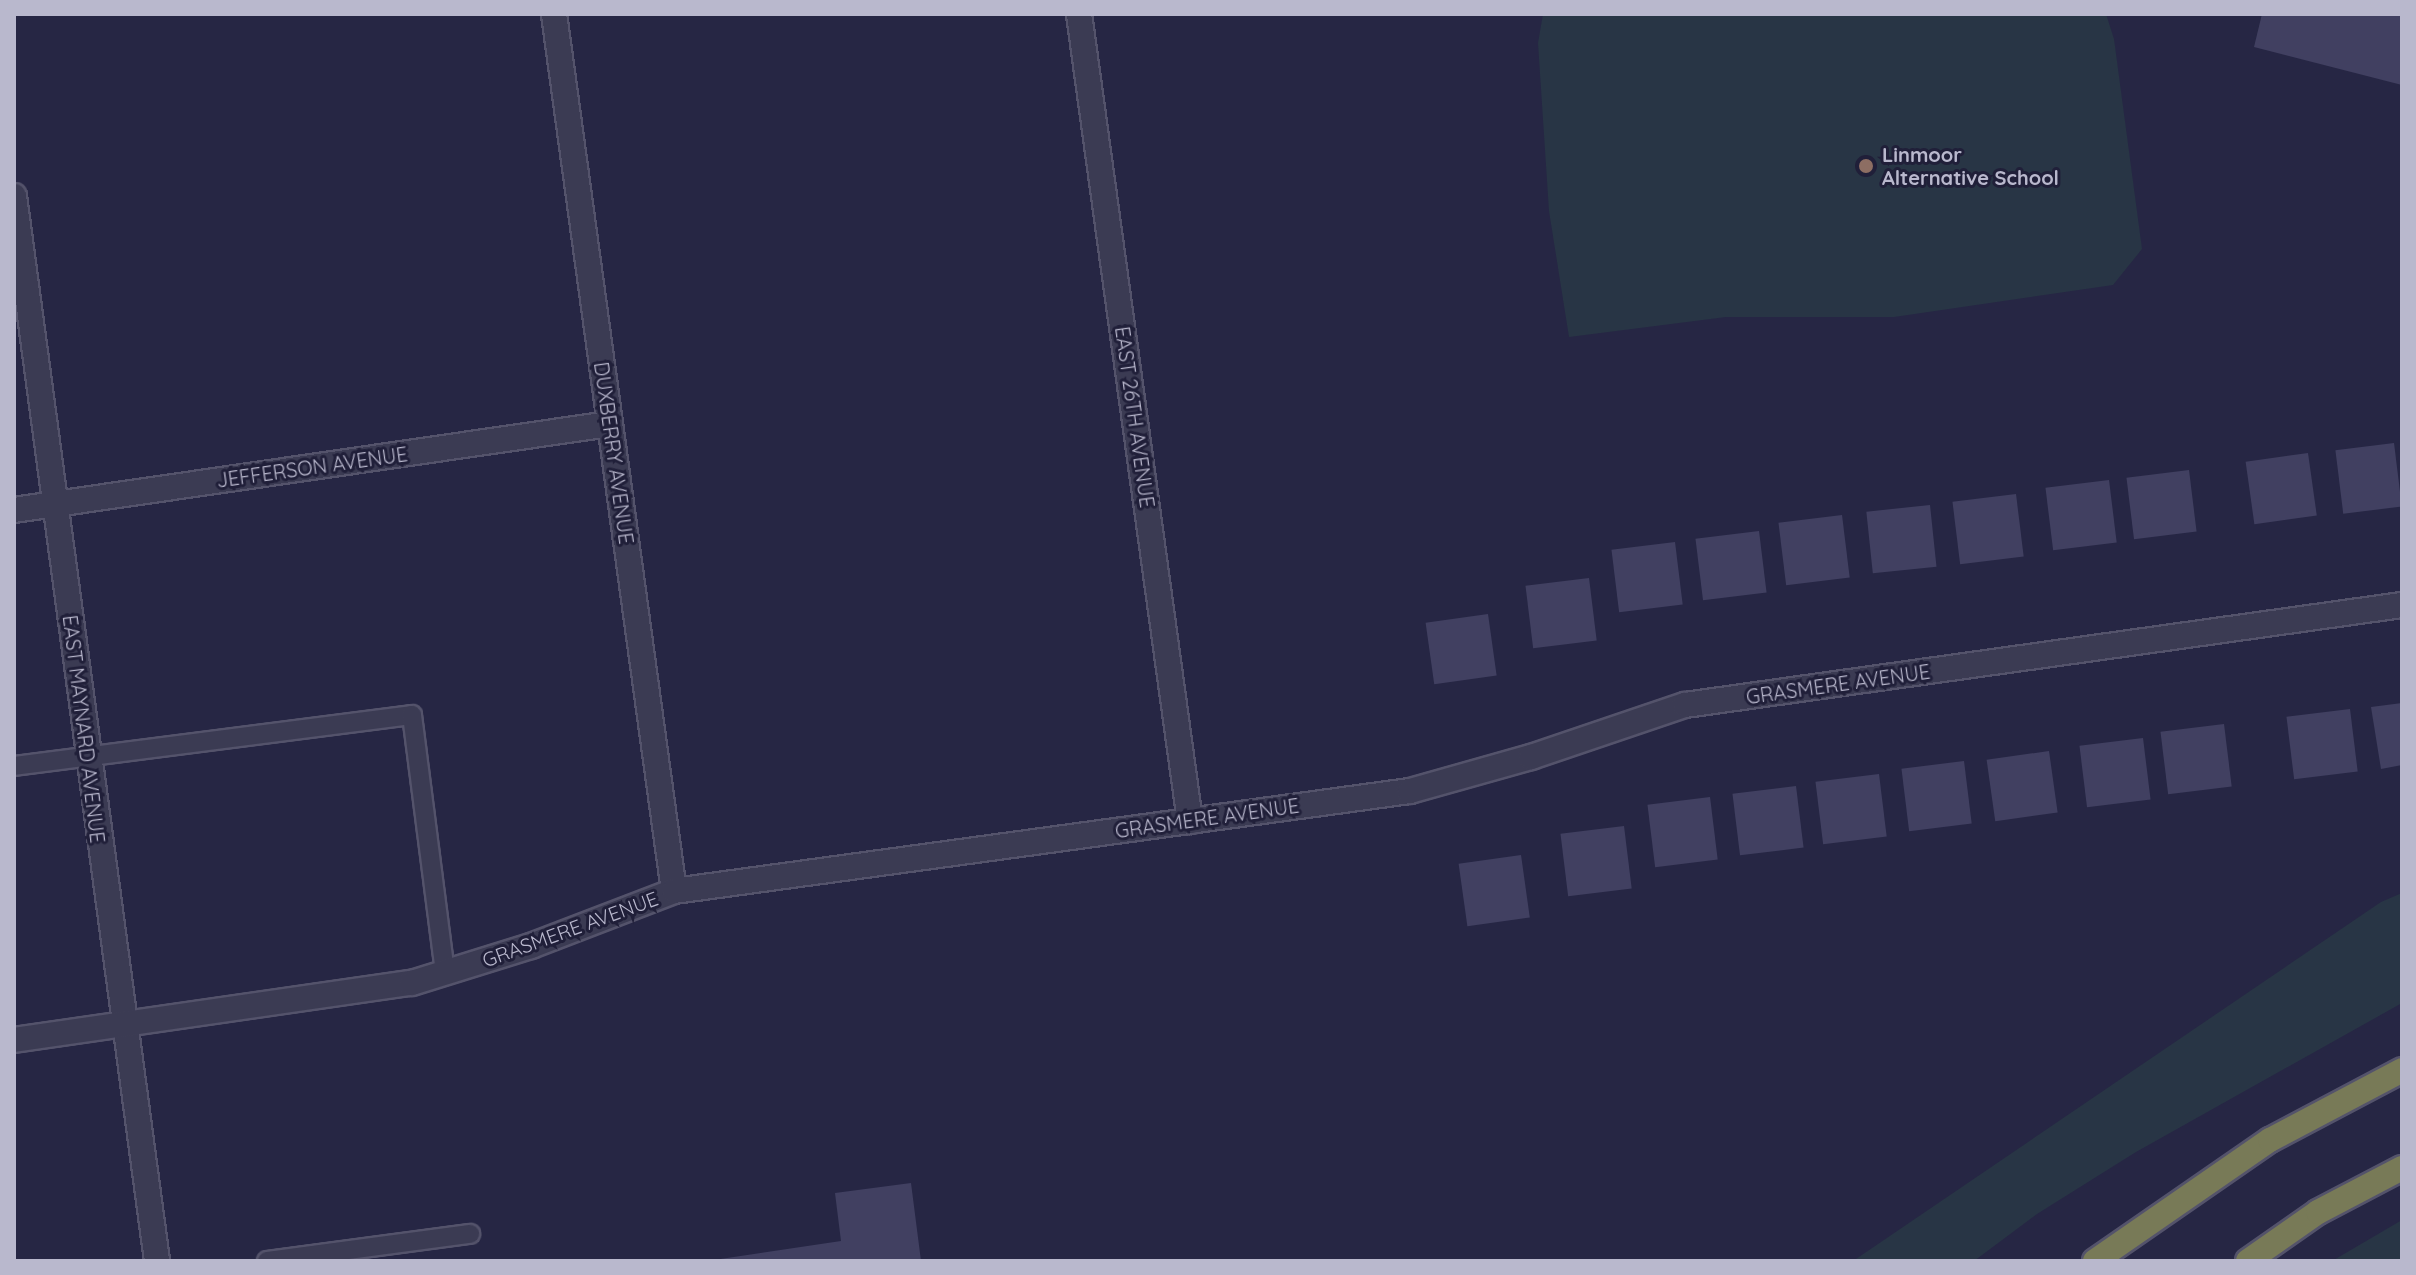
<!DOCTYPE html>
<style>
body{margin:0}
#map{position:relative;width:2416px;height:1275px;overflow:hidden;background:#262644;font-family:Quicksand,sans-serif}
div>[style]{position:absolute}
.green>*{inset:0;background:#283545}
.building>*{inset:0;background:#414061;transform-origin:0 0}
.roads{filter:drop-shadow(2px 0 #54536b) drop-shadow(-2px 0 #54536b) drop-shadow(0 2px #54536b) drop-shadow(0 -2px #54536b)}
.service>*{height:18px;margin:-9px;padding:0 9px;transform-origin:9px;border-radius:9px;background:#3b3b53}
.minor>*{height:24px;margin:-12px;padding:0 12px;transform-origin:12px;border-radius:12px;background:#3b3b53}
.motorway>*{height:24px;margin:-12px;padding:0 12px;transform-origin:12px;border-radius:12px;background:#787a57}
.dots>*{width:22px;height:22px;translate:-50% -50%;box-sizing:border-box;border:4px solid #201f39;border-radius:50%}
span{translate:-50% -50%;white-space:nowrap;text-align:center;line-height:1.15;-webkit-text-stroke:6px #201f39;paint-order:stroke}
.poi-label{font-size:20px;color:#b9b8cd;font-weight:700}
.left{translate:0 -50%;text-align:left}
.street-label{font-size:20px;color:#b9b8cd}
.frame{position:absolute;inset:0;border:16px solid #b9b8cd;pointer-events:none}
</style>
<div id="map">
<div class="green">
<div style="clip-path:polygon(1543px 14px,2106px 14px,2114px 39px,2142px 249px,2113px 285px,1894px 317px,1726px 317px,1569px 337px,1549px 211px,1538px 43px)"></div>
<div style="clip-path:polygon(2402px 893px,2402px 1003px,2136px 1152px,2037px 1214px,1974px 1261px,1853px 1261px,2381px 902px)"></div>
<div style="clip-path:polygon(2402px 1220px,2402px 1261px,2332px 1261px)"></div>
</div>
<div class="building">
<div style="clip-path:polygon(2262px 14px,2402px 14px,2402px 85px,2254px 47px)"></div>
<div style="left:2394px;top:443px;width:64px;height:59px;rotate:83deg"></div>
<div style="left:2308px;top:453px;width:63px;height:63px;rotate:82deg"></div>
<div style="left:2189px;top:470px;width:62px;height:63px;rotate:83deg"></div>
<div style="left:2109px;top:480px;width:63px;height:64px;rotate:83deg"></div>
<div style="left:2016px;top:494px;width:63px;height:64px;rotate:83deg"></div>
<div style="left:1930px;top:505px;width:62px;height:64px;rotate:84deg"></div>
<div style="left:1842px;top:515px;width:63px;height:64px;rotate:83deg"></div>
<div style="left:1759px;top:531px;width:62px;height:64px;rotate:83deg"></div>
<div style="left:1675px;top:542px;width:63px;height:64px;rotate:83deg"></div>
<div style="left:1589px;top:578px;width:63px;height:64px;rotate:83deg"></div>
<div style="left:1488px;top:614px;width:62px;height:63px;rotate:82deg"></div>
<div style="clip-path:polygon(2402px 703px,2402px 765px,2381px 769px,2371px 707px)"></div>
<div style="left:2350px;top:709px;width:63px;height:64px;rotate:83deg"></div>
<div style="left:2224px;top:724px;width:63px;height:64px;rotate:83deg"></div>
<div style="left:2143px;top:738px;width:62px;height:64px;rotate:83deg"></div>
<div style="left:2049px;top:751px;width:62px;height:63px;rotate:82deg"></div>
<div style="left:1964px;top:761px;width:63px;height:63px;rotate:83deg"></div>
<div style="left:1879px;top:774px;width:63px;height:64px;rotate:83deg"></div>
<div style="left:1796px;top:786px;width:62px;height:64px;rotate:83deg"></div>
<div style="left:1710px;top:797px;width:63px;height:63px;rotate:83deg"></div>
<div style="left:1624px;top:826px;width:63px;height:64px;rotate:83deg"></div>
<div style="left:1521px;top:855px;width:63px;height:63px;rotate:82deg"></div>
<div style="clip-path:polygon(911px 1183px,921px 1261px,707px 1261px,841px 1241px,835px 1193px)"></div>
</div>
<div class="roads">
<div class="service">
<div style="left:14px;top:766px;width:401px;rotate:-7.3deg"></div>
<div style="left:412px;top:715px;width:259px;rotate:82.7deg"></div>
<div style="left:267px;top:1261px;width:205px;rotate:-7.6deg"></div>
</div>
<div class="minor">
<div style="left:554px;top:14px;width:885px;rotate:82.21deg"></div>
<div style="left:1079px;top:14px;width:815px;rotate:82.17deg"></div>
<div style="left:14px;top:196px;width:1075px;rotate:82.35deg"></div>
<div style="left:14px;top:510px;width:601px;rotate:-8.22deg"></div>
<div style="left:14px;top:1040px;width:402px;rotate:-8.2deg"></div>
<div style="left:412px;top:983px;width:125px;rotate:-17.3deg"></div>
<div style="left:531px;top:946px;width:153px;rotate:-21deg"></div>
<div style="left:674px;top:891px;width:743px;rotate:-7.74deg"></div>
<div style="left:1410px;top:791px;width:126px;rotate:-15.7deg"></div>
<div style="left:1531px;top:757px;width:163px;rotate:-18.7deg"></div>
<div style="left:1685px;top:705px;width:724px;rotate:-7.94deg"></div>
</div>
<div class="motorway">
<div style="left:2095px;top:1261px;width:213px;rotate:-34.7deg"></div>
<div style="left:2270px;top:1140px;width:149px;rotate:-27.9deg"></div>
<div style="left:2248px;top:1261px;width:85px;rotate:-35deg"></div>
<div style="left:2318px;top:1212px;width:95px;rotate:-27.6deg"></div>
</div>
</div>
<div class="dots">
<div style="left:1866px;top:166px;background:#8d6e63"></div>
</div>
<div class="poi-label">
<span class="left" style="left:1882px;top:166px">Linmoor<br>Alternative School</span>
</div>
<div class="street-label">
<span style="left:1135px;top:417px;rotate:82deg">EAST 26TH AVENUE</span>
<span style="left:614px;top:453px;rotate:82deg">DUXBERRY AVENUE</span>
<span style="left:312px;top:467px;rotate:-8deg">JEFFERSON AVENUE</span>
<span style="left:1838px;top:684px;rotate:-8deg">GRASMERE AVENUE</span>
<span style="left:84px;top:729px;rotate:83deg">EAST MAYNARD AVENUE</span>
<span style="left:1207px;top:818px;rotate:-8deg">GRASMERE AVENUE</span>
<span style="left:570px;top:929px;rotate:-20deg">GRASMERE AVENUE</span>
</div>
<div class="frame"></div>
</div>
